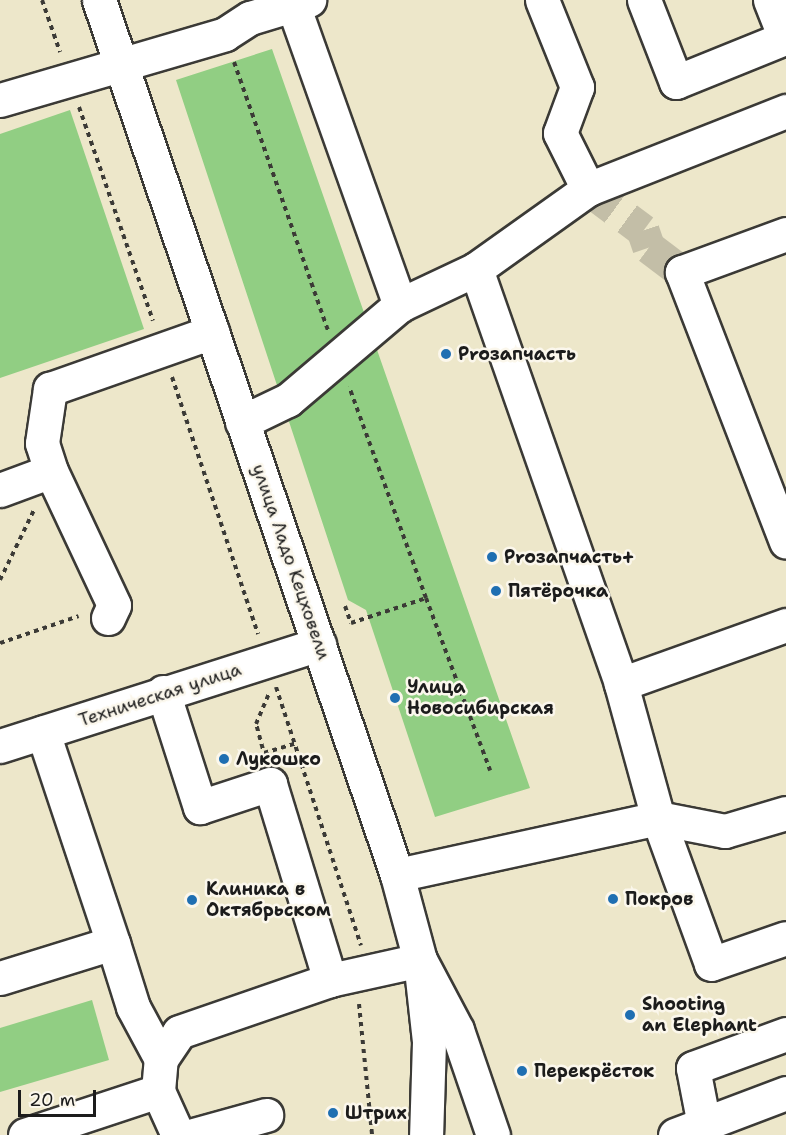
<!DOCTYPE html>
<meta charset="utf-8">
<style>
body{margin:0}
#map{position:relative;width:786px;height:1135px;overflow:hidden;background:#ede7ca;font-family:"Shantell Sans",sans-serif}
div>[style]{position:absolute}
.green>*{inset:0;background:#91ce83}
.minor-tunnel>*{height:33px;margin-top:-16.5px;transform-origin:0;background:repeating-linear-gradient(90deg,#c3bea7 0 33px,transparent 0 49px)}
.path>*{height:4px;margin-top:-2px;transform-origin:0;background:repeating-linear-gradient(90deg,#3b3a36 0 4.5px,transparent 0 9px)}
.roads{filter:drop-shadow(2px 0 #3b3a36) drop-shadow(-2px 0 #3b3a36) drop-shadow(0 2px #3b3a36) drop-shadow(0 -2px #3b3a36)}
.minor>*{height:33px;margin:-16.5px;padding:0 16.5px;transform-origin:16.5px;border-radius:16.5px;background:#fff}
.major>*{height:33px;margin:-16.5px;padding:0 16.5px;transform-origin:16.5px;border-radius:16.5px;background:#fff}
.dots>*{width:16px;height:16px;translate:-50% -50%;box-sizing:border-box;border:3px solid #fbf7ec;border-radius:50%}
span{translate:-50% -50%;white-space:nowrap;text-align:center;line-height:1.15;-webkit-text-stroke:5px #fbf7ec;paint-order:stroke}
.poi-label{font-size:18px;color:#1c1c1c;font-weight:700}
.left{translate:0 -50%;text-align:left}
.street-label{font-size:18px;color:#1c1c1c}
.scale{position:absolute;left:18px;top:1090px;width:78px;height:27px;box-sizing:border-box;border:3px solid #1c1c1c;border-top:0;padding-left:8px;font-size:18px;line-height:21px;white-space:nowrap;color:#1c1c1c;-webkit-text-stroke:4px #fbf7ec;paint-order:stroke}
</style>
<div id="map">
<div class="green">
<div style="clip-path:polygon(272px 49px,530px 788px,435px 817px,366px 610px,348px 600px,176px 80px)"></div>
<div style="clip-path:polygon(70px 110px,144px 329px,0 378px,0 134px)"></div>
<div style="clip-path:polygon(92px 1000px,109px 1060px,0 1092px,0 1028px)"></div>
</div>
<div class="minor-tunnel">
<div style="left:588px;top:189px;width:69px;rotate:36.7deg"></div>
<div style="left:643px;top:230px;width:18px;rotate:71deg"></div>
<div style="left:649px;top:247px;width:41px;rotate:37.1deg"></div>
</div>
<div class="path">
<div style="left:42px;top:0;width:55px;rotate:70.9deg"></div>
<div style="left:234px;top:62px;width:284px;rotate:70.7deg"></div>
<div style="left:79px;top:107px;width:226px;rotate:70.9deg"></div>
<div style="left:172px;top:377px;width:271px;rotate:71.5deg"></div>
<div style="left:0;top:580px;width:80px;rotate:-64.1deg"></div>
<div style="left:426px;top:598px;width:184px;rotate:69.6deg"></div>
<div style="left:345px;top:606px;width:18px;rotate:71deg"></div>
<div style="left:351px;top:623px;width:79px;rotate:-18.4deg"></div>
<div style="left:426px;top:598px;width:225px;rotate:-110deg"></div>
<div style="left:0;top:643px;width:83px;rotate:-18.9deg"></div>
<div style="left:276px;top:687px;width:272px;rotate:71.8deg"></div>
<div style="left:264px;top:753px;width:34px;rotate:-17deg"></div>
<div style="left:265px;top:757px;width:34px;rotate:-105deg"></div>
<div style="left:256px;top:724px;width:34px;rotate:-67deg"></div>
<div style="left:359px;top:1004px;width:132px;rotate:84.3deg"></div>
</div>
<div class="roads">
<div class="minor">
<div style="left:542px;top:0;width:94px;rotate:68.1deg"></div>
<div style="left:577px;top:87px;width:49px;rotate:110.3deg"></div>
<div style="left:560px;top:133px;width:63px;rotate:63.4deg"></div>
<div style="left:644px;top:0;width:88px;rotate:68.7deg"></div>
<div style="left:676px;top:82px;width:118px;rotate:-22deg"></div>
<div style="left:785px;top:38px;width:41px;rotate:-111.5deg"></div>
<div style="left:293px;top:5px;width:319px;rotate:70.4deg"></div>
<div style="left:0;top:100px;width:234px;rotate:-16.3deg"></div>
<div style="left:225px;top:34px;width:30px;rotate:-33deg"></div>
<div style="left:250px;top:18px;width:62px;rotate:-17deg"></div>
<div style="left:786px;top:234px;width:111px;rotate:159.9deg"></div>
<div style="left:682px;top:272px;width:289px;rotate:68.9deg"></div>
<div style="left:476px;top:269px;width:440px;rotate:70.7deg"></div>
<div style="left:621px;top:684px;width:139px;rotate:74.6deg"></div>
<div style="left:658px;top:818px;width:155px;rotate:70deg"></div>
<div style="left:711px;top:964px;width:79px;rotate:-19.1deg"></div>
<div style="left:242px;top:422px;width:51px;rotate:-25.6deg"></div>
<div style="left:288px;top:400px;width:147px;rotate:-40.3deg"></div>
<div style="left:400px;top:305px;width:84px;rotate:-25.3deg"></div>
<div style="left:476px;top:269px;width:138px;rotate:-35.5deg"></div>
<div style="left:588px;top:189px;width:213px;rotate:-21.5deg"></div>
<div style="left:0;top:490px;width:54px;rotate:-20.4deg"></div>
<div style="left:108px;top:618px;width:14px;rotate:-65deg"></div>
<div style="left:114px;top:605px;width:148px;rotate:-115.2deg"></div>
<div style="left:51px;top:471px;width:29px;rotate:-108deg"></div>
<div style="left:42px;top:443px;width:55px;rotate:-81.6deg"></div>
<div style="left:50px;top:389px;width:172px;rotate:-19.4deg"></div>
<div style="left:621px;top:684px;width:175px;rotate:-19.7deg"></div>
<div style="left:163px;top:692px;width:121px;rotate:72.2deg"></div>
<div style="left:200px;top:807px;width:74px;rotate:-18.2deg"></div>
<div style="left:270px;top:784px;width:205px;rotate:73deg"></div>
<div style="left:0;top:746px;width:335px;rotate:-17.7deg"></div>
<div style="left:397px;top:875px;width:267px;rotate:-12.3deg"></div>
<div style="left:658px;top:818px;width:68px;rotate:11deg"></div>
<div style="left:725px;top:831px;width:64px;rotate:-16.4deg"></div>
<div style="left:113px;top:943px;width:67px;rotate:72.6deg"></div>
<div style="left:133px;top:1007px;width:59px;rotate:61.7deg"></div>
<div style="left:0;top:978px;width:118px;rotate:-17.2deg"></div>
<div style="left:113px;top:943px;width:222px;rotate:-108.4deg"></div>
<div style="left:158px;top:1091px;width:48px;rotate:65.6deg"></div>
<div style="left:25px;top:1135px;width:140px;rotate:-18.3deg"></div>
<div style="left:158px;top:1091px;width:32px;rotate:-85deg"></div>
<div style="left:161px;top:1059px;width:32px;rotate:-56deg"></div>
<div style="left:179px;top:1032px;width:160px;rotate:-19deg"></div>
<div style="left:330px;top:980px;width:92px;rotate:-12.5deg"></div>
<div style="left:420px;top:960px;width:79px;rotate:62.1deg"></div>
<div style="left:457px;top:1030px;width:111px;rotate:71.1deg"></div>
<div style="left:194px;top:1135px;width:75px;rotate:-15.5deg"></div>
<div style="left:675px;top:1135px;width:119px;rotate:-20.7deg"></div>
<div style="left:706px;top:1135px;width:68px;rotate:-101deg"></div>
<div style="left:693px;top:1068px;width:99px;rotate:-20.1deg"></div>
</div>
<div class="major">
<div style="left:99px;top:0;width:924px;rotate:71.19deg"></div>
<div style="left:397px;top:875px;width:88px;rotate:74.9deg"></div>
<div style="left:420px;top:960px;width:82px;rotate:83.7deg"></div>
<div style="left:429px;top:1042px;width:93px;rotate:91.8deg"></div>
</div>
</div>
<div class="dots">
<div style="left:446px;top:354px;background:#1f6fb2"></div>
<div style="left:492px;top:557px;background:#1f6fb2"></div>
<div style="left:496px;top:591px;background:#1f6fb2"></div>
<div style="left:395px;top:698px;background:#1f6fb2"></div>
<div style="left:224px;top:759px;background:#1f6fb2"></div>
<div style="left:613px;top:899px;background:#1f6fb2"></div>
<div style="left:192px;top:900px;background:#1f6fb2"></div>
<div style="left:630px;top:1015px;background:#1f6fb2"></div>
<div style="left:522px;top:1071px;background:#1f6fb2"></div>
<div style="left:333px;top:1113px;background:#1f6fb2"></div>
</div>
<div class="poi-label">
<span class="left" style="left:458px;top:354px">Proзапчасть</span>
<span class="left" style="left:504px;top:557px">Proзапчасть+</span>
<span class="left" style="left:508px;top:591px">Пятёрочка</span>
<span class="left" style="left:407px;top:698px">Улица<br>Новосибирская</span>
<span class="left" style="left:236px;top:759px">Лукошко</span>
<span class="left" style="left:206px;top:900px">Клиника в<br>Октябрьском</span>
<span class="left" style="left:625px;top:899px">Покров</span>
<span class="left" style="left:642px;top:1015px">Shooting<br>an Elephant</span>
<span class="left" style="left:534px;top:1071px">Перекрёсток</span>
<span class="left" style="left:345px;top:1113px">Штрих</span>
</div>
<div class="street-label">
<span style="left:291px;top:562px;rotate:71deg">улица Ладо Кецховели</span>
<span style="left:160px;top:695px;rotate:-18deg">Техническая улица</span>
</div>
<div class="scale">20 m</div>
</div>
